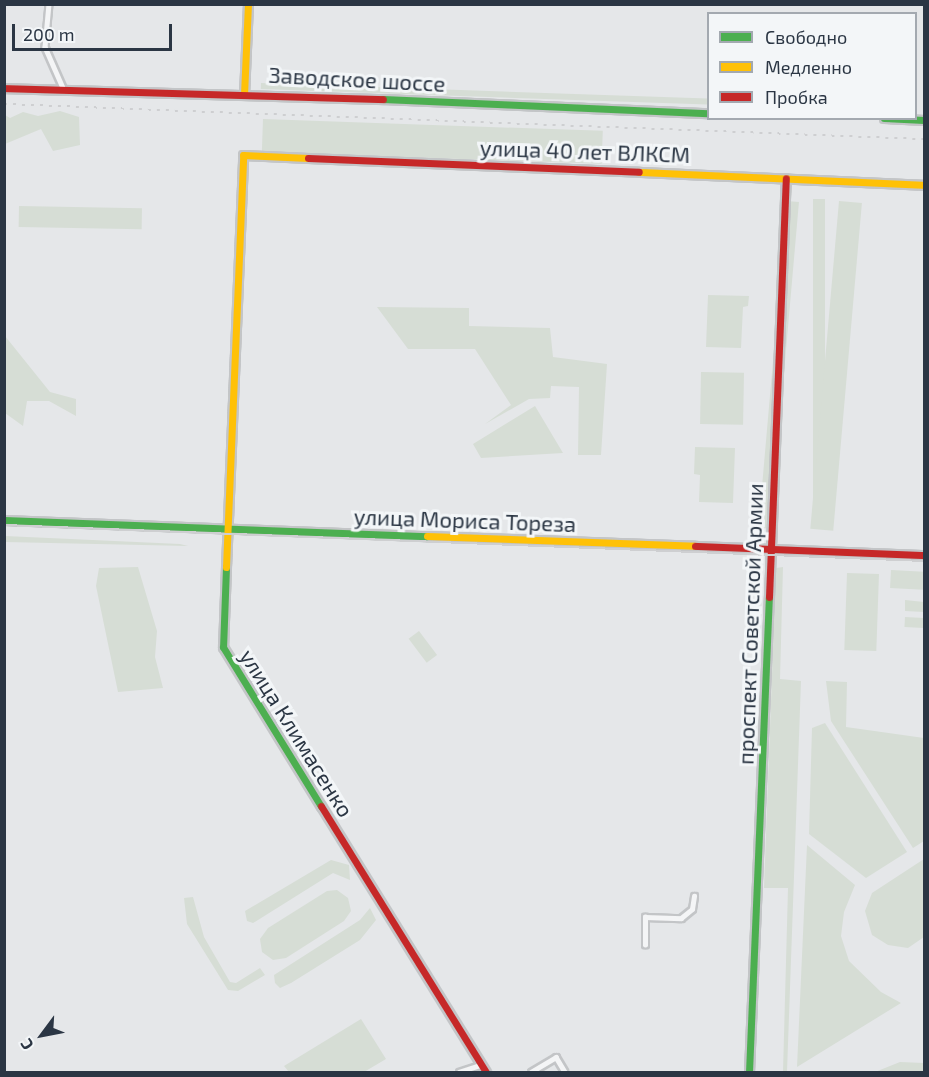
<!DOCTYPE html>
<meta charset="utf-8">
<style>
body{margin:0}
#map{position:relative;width:929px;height:1077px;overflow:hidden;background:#e5e7e9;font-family:"Exo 2",sans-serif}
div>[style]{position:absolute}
.green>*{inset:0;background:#d6ddd5;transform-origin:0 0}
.roads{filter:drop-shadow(2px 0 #c3c5c7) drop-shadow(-2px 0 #c3c5c7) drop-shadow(0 2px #c3c5c7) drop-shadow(0 -2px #c3c5c7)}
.street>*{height:4.5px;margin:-2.25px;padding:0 2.25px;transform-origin:2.25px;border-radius:2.25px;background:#f4f5f6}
.fast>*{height:7px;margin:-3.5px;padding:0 3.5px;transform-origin:3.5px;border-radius:3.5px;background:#4caf50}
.slow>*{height:7px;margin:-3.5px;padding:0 3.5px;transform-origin:3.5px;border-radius:3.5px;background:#ffc107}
.jam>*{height:7px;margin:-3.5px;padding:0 3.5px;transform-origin:3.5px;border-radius:3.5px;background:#c62828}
.tram>*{height:1.5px;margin:-0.75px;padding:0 0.75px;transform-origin:0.75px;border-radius:0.75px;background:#cecfd1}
.rail>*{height:1.5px;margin-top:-0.75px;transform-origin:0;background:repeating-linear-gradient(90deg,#cecfd1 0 3px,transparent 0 9px)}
span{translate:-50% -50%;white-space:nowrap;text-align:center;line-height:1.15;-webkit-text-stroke:6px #f3f6f8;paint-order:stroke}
.street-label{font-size:22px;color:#2b3644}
.frame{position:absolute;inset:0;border:6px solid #2b3644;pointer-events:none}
.legend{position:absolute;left:707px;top:12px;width:210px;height:108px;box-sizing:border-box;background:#f3f6f8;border:2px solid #a3a9b0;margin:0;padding:8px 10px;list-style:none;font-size:18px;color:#2b3644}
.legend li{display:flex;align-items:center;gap:12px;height:30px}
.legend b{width:30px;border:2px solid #a3a9b0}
.north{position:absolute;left:12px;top:1005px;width:60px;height:60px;-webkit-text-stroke:4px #f3f6f8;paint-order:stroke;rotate:238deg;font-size:16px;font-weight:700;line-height:24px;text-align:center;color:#2b3644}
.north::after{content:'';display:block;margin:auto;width:21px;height:27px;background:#2b3644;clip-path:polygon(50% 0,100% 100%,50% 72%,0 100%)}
.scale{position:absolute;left:12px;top:24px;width:160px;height:27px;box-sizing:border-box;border:3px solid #2b3644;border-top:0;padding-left:8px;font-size:18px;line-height:21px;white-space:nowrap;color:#2b3644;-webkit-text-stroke:4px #f3f6f8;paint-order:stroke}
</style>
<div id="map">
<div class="green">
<div style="left:261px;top:83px;width:447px;height:6px;rotate:2deg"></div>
<div style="clip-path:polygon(60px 111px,79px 117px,80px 145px,53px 151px,41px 129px,5px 144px,5px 115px,10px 118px,23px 112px,38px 116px)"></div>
<div style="left:263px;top:119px;width:340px;height:33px;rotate:2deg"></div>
<div style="left:813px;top:199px;width:12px;height:328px"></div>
<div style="left:787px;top:201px;width:12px;height:328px;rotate:5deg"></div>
<div style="left:839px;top:201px;width:23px;height:329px;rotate:5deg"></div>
<div style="left:19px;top:206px;width:123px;height:21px;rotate:1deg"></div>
<div style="clip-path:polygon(708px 295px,749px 296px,748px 306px,743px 307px,741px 348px,706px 347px)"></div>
<div style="clip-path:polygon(377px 307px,469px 308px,469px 326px,550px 328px,553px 357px,607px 364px,601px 455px,578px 455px,579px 387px,551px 386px,550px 398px,529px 399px,485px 424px,511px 405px,475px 349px,408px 349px)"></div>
<div style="clip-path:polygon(5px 336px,50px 392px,76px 399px,76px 416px,49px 401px,27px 401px,23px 426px,5px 413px)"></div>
<div style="left:701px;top:372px;width:43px;height:52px;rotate:1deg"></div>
<div style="clip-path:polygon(535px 406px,563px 453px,481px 458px,473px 444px)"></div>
<div style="clip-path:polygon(695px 447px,735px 448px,733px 503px,699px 502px,700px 475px,694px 474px)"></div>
<div style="clip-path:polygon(5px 536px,180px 544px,188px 546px,5px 542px)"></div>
<div style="clip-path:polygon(138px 567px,157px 631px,155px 657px,163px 688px,118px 692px,96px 586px,99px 568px)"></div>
<div style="clip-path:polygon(783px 567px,780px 679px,801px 681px,787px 1072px,783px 1072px,788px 888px,764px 888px,776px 568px)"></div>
<div style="left:891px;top:570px;width:33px;height:18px;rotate:3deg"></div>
<div style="left:847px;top:573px;width:32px;height:77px;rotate:2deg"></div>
<div style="clip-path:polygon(905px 600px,924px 602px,924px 612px,905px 611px)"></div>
<div style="left:905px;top:617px;width:19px;height:10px;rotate:3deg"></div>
<div style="left:419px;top:631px;width:30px;height:13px;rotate:53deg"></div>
<div style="clip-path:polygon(826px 681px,847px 682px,846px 727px,924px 738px,924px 841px,913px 848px,831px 721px)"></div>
<div style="clip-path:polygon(825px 723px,907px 852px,866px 878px,809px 834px,812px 728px)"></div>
<div style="clip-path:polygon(807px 845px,855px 885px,844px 912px,841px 936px,849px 961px,881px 992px,901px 1003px,797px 1067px)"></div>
<div style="clip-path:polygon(924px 859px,924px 937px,908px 948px,888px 945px,872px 935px,865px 911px,872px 893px)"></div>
<div style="clip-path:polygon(331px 860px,349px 865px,350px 880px,333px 873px,253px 923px,247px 921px,245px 911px)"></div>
<div style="clip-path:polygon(337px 890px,348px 898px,351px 911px,344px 921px,286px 958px,273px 960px,262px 952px,260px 939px,268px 928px,327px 891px)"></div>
<div style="clip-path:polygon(193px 897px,204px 937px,230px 982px,236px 983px,260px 968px,265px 975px,238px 991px,228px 990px,187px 924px,184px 898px)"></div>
<div style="clip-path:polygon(370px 908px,376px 920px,360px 940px,291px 983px,280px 988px,275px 983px,274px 975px,360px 920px)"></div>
<div style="clip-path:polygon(361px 1019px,386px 1059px,364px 1072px,289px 1072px,284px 1066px)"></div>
<div style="clip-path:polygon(900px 1062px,924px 1063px,924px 1072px,875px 1072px)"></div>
</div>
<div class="roads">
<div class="street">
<div style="left:49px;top:4px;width:43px;rotate:95.3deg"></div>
<div style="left:45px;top:47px;width:47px;rotate:66.2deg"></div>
<div style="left:645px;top:945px;width:28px;rotate:-90deg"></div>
<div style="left:645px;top:917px;width:36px;rotate:2deg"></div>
<div style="left:681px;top:918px;width:14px;rotate:-39deg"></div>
<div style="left:692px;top:909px;width:13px;rotate:-81deg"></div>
<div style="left:459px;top:1072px;width:23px;rotate:-18deg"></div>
<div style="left:531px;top:1072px;width:29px;rotate:-31deg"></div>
<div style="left:556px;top:1057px;width:17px;rotate:59deg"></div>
</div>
<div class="fast">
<div style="left:383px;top:99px;width:325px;rotate:2.5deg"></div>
<div style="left:884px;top:118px;width:40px;rotate:2.9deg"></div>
<div style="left:4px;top:520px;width:423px;rotate:2.2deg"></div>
<div style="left:226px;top:567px;width:80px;rotate:92.1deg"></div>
<div style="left:223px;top:647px;width:187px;rotate:58.4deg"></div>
<div style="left:749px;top:1072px;width:475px;rotate:-87.6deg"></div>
</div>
<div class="slow">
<div style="left:244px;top:95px;width:91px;rotate:-87.5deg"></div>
<div style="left:639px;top:172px;width:285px;rotate:2.6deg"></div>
<div style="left:427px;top:536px;width:268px;rotate:2.1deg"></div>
<div style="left:226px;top:567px;width:412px;rotate:-87.6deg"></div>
<div style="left:243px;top:155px;width:65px;rotate:2.6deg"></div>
</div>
<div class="jam">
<div style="left:4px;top:88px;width:379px;rotate:1.7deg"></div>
<div style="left:308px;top:158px;width:331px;rotate:2.4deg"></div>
<div style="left:695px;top:546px;width:229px;rotate:2.3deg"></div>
<div style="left:769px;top:597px;width:419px;rotate:-87.7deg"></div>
<div style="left:321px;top:806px;width:313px;rotate:58.2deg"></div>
</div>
</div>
<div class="tram">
<div style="left:4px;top:525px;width:921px;rotate:2.24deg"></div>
</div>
<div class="rail">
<div style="left:4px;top:104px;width:921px;rotate:2.18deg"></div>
</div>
<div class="street-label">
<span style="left:357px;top:79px;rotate:3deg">Заводское шоссе</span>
<span style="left:585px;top:151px;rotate:2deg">улица 40 лет ВЛКСМ</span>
<span style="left:465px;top:520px;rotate:2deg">улица Мориса Тореза</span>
<span style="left:750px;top:624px;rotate:-88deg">проспект Советской Армии</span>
<span style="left:297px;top:733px;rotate:58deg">улица Климасенко</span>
</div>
<div class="frame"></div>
<ul class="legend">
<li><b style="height:8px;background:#4caf50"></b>Свободно</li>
<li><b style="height:8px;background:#ffc107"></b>Медленно</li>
<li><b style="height:8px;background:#c62828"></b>Пробка</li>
</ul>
<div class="north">С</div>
<div class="scale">200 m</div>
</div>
